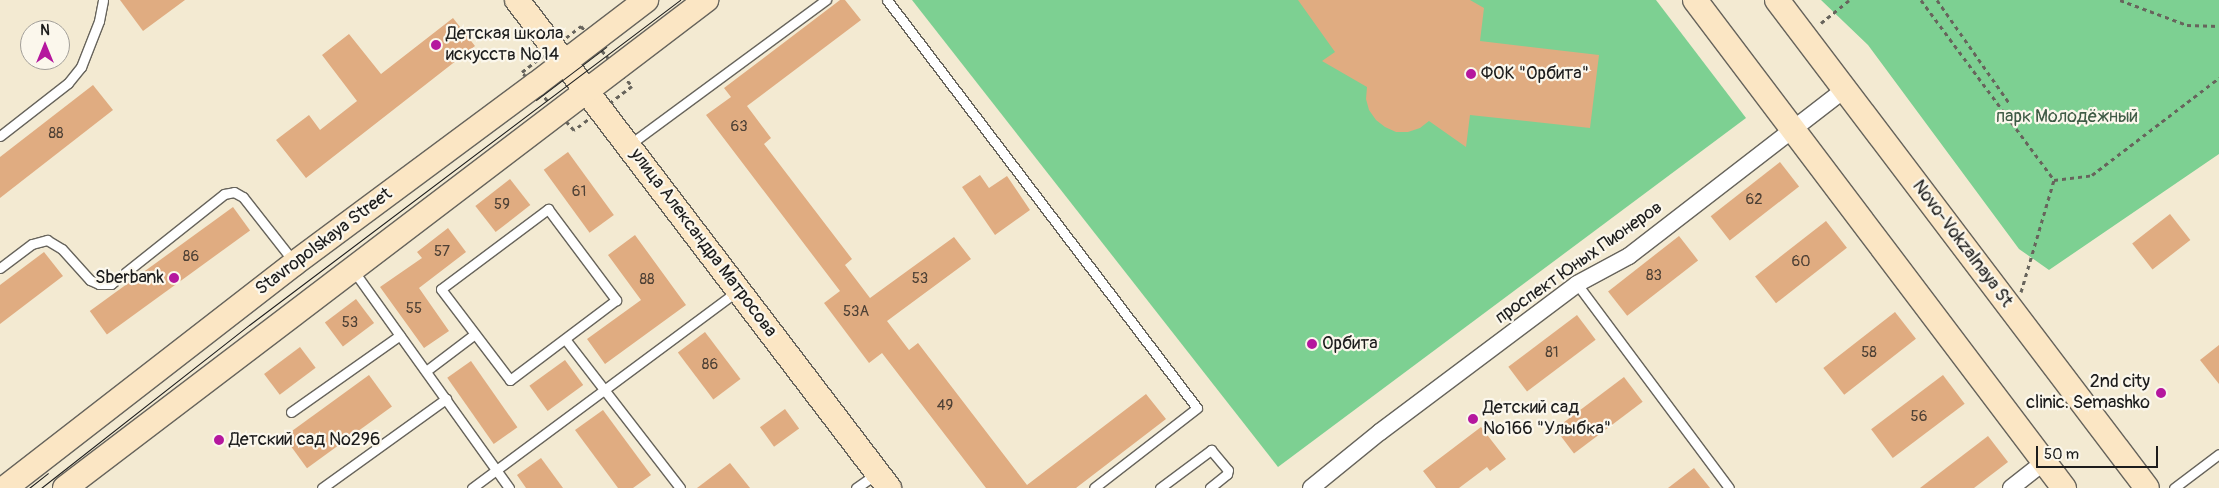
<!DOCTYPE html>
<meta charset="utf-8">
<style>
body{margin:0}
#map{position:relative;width:2219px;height:488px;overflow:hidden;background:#f3ead2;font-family:Pangolin,sans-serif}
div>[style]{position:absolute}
.green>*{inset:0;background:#7dd092}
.building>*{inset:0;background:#e0ac81;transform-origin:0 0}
.path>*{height:3px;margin-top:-1.5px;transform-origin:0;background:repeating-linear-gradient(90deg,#67645c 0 4px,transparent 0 8px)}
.roads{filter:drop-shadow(1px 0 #67645c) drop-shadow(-1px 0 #67645c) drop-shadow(0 1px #67645c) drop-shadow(0 -1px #67645c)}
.lane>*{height:9px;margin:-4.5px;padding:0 4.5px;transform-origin:4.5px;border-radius:4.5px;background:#fff}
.street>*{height:16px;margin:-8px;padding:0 8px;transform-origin:8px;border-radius:8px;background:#fff}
.secondary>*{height:24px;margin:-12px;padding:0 12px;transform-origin:12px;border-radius:12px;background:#fbe6c4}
.tram>*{height:1px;margin:-0.5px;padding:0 0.5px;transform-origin:0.5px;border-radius:0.5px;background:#1c1c1c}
.dots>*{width:14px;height:14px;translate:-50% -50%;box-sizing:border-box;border:2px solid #fbf7ec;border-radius:50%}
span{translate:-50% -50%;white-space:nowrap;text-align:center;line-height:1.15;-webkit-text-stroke:4.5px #fbf7ec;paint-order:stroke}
.number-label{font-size:15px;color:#4d4035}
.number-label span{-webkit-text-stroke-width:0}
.poi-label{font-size:18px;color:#1c1c1c}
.left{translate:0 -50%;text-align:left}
.right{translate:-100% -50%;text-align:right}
.park-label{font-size:18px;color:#3e5b45}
.street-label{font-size:18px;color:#1c1c1c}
.north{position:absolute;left:20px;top:20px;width:50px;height:50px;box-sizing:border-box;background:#fbf7ec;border:1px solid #a29f99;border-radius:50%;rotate:0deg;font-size:14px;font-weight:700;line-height:20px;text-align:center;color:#1c1c1c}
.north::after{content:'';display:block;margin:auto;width:18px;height:22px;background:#b5179e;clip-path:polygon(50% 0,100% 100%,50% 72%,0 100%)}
.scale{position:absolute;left:2036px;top:446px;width:122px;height:22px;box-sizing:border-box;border:2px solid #1c1c1c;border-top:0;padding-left:6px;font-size:15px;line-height:18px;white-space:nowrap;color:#1c1c1c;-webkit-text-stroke:4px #fbf7ec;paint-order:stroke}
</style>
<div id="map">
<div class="green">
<div style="clip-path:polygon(912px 0,1656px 0,1746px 118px,1278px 467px)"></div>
<div style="clip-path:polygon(1821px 0,2219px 0,2219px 154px,2049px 270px,2019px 249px,1868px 45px)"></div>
</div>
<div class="building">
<div style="clip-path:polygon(120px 0,185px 0,143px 31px)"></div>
<div style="clip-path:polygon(840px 0,845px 0,861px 20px,747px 106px,771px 138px,764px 144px,852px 259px,845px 265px,870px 298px,954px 237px,971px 259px,887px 321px,909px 350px,918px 343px,1027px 485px,1146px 394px,1166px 419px,1076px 488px,986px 488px,882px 353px,869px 363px,824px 303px,840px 291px,706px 115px,731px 97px,724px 88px)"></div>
<div style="clip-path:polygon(1298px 0,1470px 0,1484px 8px,1480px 41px,1599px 55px,1590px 128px,1470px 115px,1466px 147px,1429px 121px,1420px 128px,1408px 132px,1396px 132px,1385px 127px,1376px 120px,1369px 110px,1366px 99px,1367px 87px,1322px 61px,1335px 52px)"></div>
<div style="clip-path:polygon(453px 18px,475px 46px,306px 178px,276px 140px,309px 115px,320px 130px,357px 101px,322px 55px,349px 34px,381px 74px)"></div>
<div style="clip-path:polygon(93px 85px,113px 110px,0 198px,0 157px)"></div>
<div style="left:568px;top:152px;width:78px;height:30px;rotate:54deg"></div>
<div style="left:1780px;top:162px;width:31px;height:88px;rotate:52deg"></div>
<div style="clip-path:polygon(980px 175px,989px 188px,1007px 176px,1030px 210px,995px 235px,962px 187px)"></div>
<div style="left:510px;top:179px;width:33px;height:44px;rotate:52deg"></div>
<div style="left:233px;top:207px;width:29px;height:177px;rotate:54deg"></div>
<div style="left:2170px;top:214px;width:33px;height:48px;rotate:52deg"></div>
<div style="left:1826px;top:221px;width:34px;height:90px;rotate:52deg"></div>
<div style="clip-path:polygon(448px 228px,466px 252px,419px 288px,449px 331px,424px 348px,380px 287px,422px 258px,417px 252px)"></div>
<div style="clip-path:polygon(635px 235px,686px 305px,605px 364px,587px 339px,641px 300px,608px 255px)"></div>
<div style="left:1679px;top:236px;width:31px;height:90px;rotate:52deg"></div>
<div style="clip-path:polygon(44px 252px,63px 276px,0 324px,0 285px)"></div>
<div style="left:356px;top:299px;width:30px;height:39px;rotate:53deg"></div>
<div style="left:1895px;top:312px;width:34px;height:91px;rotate:52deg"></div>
<div style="left:1577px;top:315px;width:31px;height:86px;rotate:53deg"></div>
<div style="left:705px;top:332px;width:59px;height:34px;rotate:53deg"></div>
<div style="clip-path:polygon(2219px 345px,2219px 384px,2200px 360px)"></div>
<div style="left:300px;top:347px;width:26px;height:45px;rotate:53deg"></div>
<div style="left:565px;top:360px;width:31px;height:44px;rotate:54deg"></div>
<div style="left:471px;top:361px;width:81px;height:29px;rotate:55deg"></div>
<div style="left:369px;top:375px;width:39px;height:105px;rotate:54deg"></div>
<div style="left:1943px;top:375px;width:36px;height:90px;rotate:53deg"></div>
<div style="left:1624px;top:377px;width:31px;height:86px;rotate:53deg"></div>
<div style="left:785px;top:409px;width:24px;height:31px;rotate:54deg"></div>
<div style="clip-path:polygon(603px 410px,651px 475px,633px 488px,618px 488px,575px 430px)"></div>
<div style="clip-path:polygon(1481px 427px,1506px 459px,1490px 471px,1487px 467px,1459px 488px,1436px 488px,1423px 471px)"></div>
<div style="clip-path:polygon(1988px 436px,2008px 462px,1974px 488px,1920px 488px)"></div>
<div style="clip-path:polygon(541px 458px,563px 488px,526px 488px,517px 475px)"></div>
<div style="clip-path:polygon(730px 463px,750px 488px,697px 488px)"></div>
<div style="clip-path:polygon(1694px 468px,1710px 488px,1668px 488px)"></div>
</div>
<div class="path">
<div style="left:1921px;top:0;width:224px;rotate:53.5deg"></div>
<div style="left:2054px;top:180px;width:38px;rotate:-7deg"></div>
<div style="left:2092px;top:175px;width:160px;rotate:-37.4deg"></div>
<div style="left:1937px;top:0;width:126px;rotate:55deg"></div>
<div style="left:2120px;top:0;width:72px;rotate:20.5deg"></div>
<div style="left:2187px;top:25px;width:32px;rotate:2deg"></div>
<div style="left:1821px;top:23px;width:36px;rotate:-39deg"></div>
<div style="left:581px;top:26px;width:79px;rotate:49.6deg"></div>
<div style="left:632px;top:86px;width:73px;rotate:142.8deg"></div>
<div style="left:574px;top:130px;width:78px;rotate:-131.9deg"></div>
<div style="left:522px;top:72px;width:75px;rotate:-37.9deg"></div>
<div style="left:2021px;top:292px;width:117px;rotate:-73.6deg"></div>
</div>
<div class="roads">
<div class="lane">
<div style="left:887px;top:0;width:512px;rotate:52.77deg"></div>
<div style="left:1197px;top:408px;width:130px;rotate:142.2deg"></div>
<div style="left:0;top:136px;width:86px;rotate:-37.9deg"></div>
<div style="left:68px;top:83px;width:21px;rotate:-51deg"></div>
<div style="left:81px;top:67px;width:49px;rotate:-68.6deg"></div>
<div style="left:99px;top:21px;width:21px;rotate:-79deg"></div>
<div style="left:629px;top:145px;width:245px;rotate:-36.4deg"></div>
<div style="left:548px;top:209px;width:114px;rotate:53.2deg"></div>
<div style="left:616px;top:300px;width:133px;rotate:143deg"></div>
<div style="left:510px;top:380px;width:114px;rotate:-127.2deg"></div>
<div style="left:441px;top:289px;width:134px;rotate:-36.8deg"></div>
<div style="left:0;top:268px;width:40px;rotate:-37deg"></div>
<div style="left:32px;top:244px;width:16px;rotate:-15deg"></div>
<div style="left:47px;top:240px;width:17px;rotate:31deg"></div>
<div style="left:62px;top:249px;width:42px;rotate:47.9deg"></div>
<div style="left:90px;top:280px;width:10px;rotate:24deg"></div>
<div style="left:99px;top:284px;width:12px"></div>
<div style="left:111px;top:284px;width:144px;rotate:-38.5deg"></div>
<div style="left:224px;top:194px;width:10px;rotate:-11deg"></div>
<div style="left:234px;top:192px;width:10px;rotate:29deg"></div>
<div style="left:243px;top:197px;width:83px;rotate:51.9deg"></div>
<div style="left:353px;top:270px;width:268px;rotate:54.4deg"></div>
<div style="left:1577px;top:284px;width:254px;rotate:53.3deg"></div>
<div style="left:565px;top:339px;width:188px;rotate:52.3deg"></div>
<div style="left:426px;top:371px;width:61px;rotate:-37.1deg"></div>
<div style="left:291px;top:412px;width:133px;rotate:-35.2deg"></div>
<div style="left:322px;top:488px;width:153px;rotate:-35.7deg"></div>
<div style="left:472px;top:488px;width:330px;rotate:-36.6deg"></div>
<div style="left:856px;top:488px;width:24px;rotate:-35deg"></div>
<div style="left:1160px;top:488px;width:64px;rotate:-36.7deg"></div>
<div style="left:1211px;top:450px;width:26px;rotate:50deg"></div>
<div style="left:1228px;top:470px;width:4px;rotate:104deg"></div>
<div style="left:1227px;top:474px;width:22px;rotate:141deg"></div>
<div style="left:2174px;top:488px;width:56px;rotate:-37.1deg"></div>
</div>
<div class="street">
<div style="left:1311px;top:488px;width:89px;rotate:-39.1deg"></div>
<div style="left:1380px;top:432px;width:246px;rotate:-36.9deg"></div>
<div style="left:1577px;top:284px;width:59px;rotate:-28.3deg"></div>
<div style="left:1629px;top:256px;width:273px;rotate:-37.7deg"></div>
<div style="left:2011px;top:488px;width:42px;rotate:-38.2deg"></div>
</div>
<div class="secondary">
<div style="left:517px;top:0;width:614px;rotate:52.68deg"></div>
<div style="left:1695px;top:0;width:612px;rotate:52.91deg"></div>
<div style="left:1777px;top:0;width:612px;rotate:52.83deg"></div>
<div style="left:5px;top:488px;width:367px;rotate:-37.8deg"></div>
<div style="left:295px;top:263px;width:299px;rotate:-36.6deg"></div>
<div style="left:535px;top:85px;width:140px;rotate:-37.4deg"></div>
<div style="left:65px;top:488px;width:806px;rotate:-37.28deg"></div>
</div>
</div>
<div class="tram">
<div style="left:536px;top:100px;width:88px;rotate:-37.1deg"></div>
<div style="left:29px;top:488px;width:24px;rotate:-38deg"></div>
<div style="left:41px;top:488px;width:264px;rotate:-38.1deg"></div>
<div style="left:249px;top:325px;width:540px;rotate:-37.02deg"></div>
</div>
<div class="dots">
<div style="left:436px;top:45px;background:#b5179e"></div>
<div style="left:1471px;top:74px;background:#b5179e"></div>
<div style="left:174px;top:278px;background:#b5179e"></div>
<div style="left:1312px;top:344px;background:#b5179e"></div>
<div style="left:2161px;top:393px;background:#b5179e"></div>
<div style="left:1473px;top:419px;background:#b5179e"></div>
<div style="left:219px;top:440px;background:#b5179e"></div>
</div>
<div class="number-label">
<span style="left:739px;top:127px">63</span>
<span style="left:56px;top:134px">88</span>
<span style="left:579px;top:192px">61</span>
<span style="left:1754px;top:200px">62</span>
<span style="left:502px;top:205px">59</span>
<span style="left:442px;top:252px">57</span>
<span style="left:191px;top:257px">86</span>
<span style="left:1801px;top:262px">60</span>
<span style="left:1654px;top:276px">83</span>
<span style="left:920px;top:279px">53</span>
<span style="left:647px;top:280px">88</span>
<span style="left:414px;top:309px">55</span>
<span style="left:856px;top:312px">53А</span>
<span style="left:350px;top:323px">53</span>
<span style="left:1552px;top:353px">81</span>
<span style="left:1869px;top:353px">58</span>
<span style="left:710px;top:365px">86</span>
<span style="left:945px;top:406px">49</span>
<span style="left:1919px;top:417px">56</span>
</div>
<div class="poi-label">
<span class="left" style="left:446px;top:45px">Детская школа<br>искусств №14</span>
<span class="left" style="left:1481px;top:74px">ФОК "Орбита"</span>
<span class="right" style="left:164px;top:278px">Sberbank</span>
<span class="left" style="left:1322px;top:344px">Орбита</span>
<span class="right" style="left:2150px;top:393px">2nd city<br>clinic. Semashko</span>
<span class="left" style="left:1483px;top:419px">Детский сад<br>№166 "Улыбка"</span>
<span class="left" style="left:229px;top:440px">Детский сад №296</span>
</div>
<div class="park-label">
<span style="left:2067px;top:117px">парк Молодёжный</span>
</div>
<div class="street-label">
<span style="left:324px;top:242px;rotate:-37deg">Stavropolskaya Street</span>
<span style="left:703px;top:243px;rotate:53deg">улица Александра Матросова</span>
<span style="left:1962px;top:244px;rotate:53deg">Novo-Vokzalnaya St</span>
<span style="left:1579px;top:263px;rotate:-35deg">проспект Юных Пионеров</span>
</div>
<div class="north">N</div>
<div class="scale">50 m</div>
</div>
